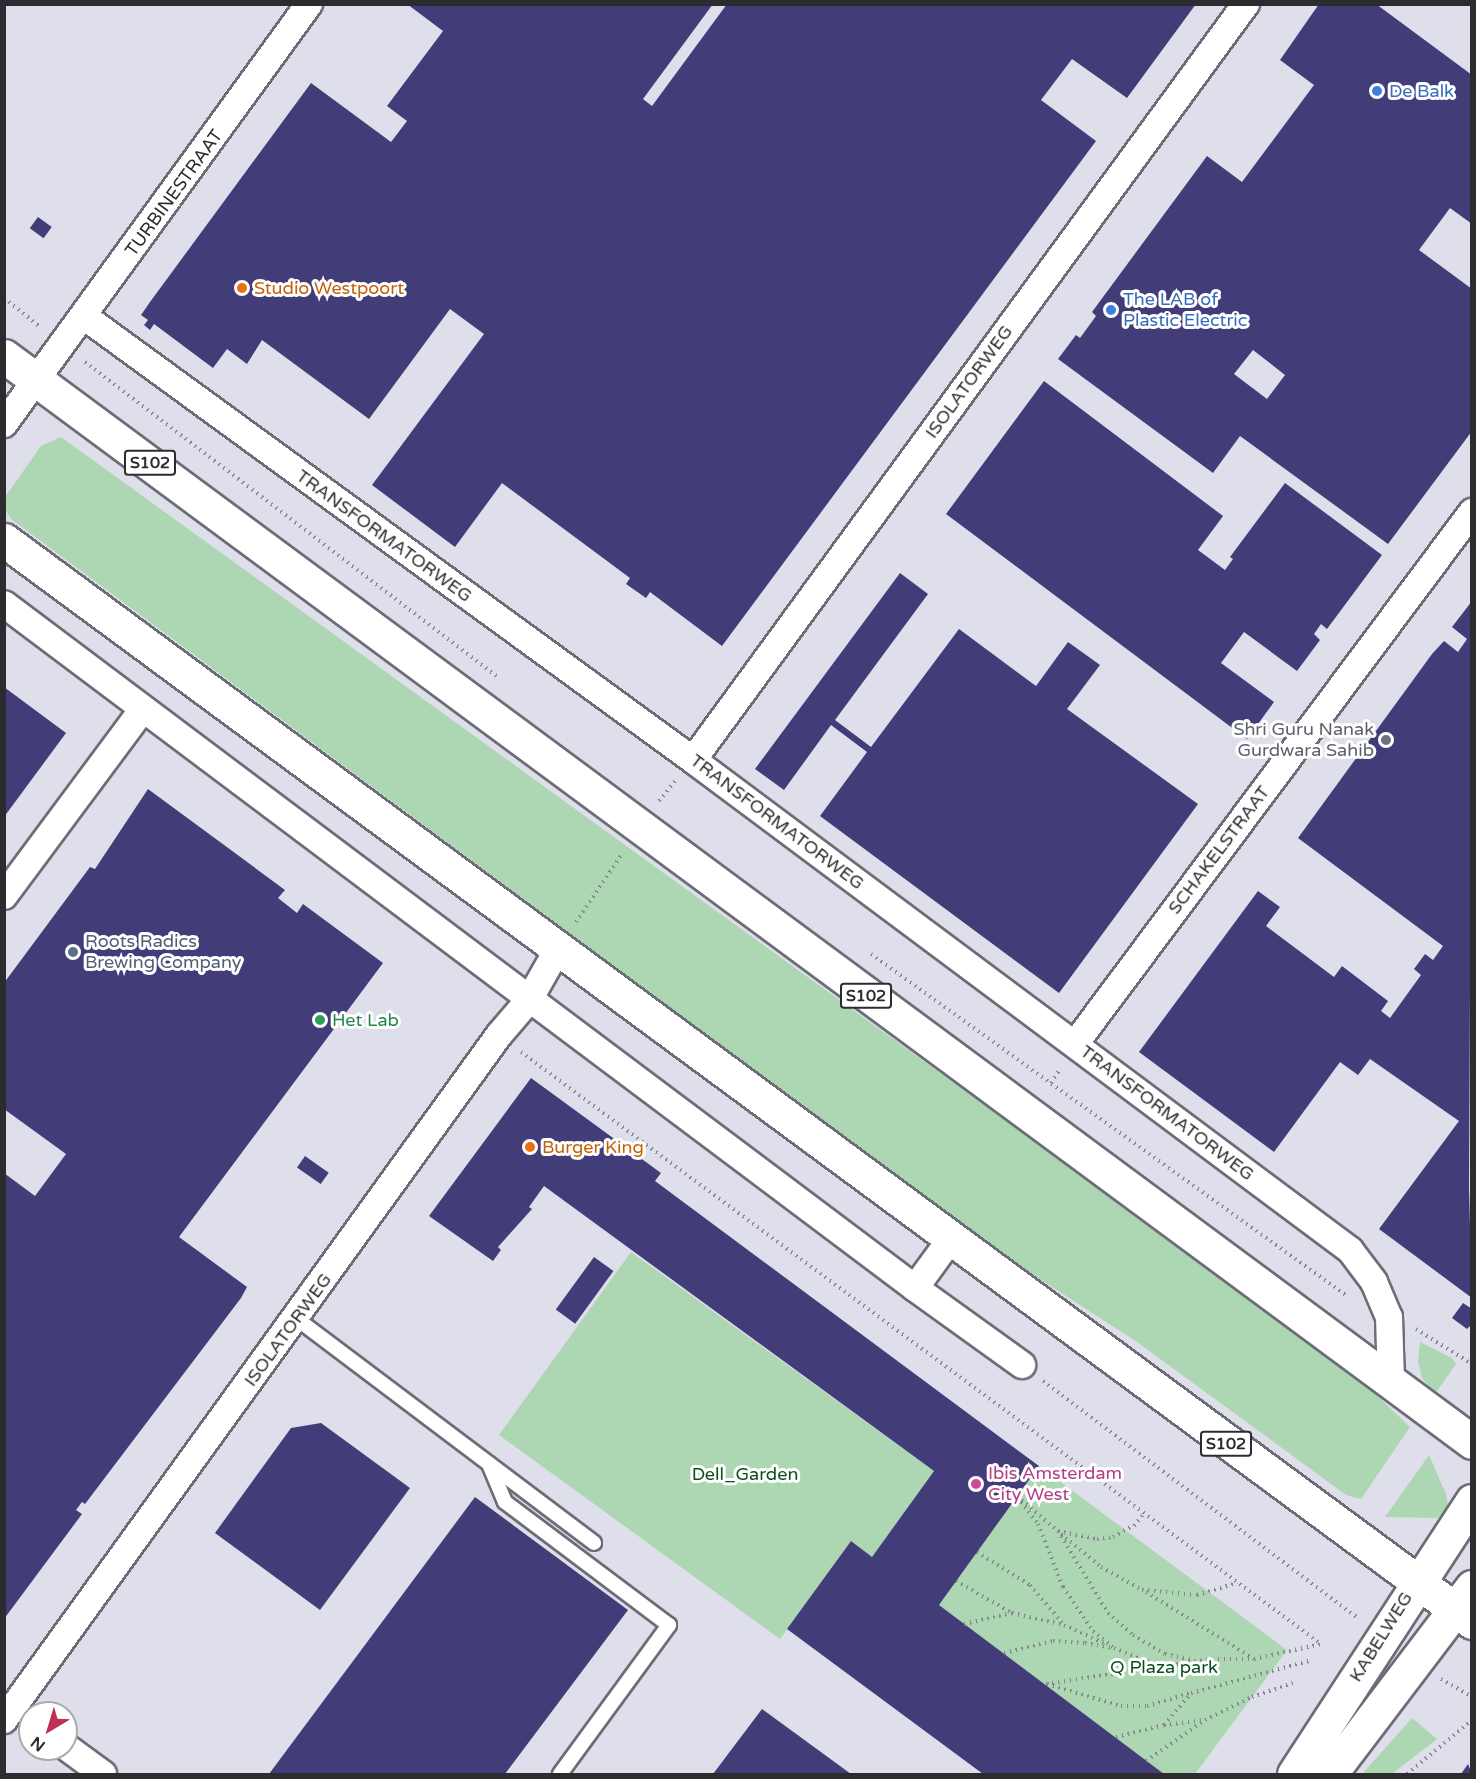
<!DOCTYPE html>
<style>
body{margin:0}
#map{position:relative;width:1476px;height:1779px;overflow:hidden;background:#dfdfeb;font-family:"Varela Round",sans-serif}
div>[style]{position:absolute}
.green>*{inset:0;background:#add7b2}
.building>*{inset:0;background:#423d79;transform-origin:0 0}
.path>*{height:4px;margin-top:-2px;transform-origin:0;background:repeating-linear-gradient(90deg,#878790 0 1.5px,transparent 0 6px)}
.roads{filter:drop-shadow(2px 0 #6d6d78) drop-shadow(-2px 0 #6d6d78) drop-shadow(0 2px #6d6d78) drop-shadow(0 -2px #6d6d78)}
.service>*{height:14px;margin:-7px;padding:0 7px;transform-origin:7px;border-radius:7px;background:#fff}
.minor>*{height:26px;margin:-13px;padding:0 13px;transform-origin:13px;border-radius:13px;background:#fff}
.tertiary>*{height:33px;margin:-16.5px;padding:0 16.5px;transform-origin:16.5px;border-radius:16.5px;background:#fff}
.primary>*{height:33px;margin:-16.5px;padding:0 16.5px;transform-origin:16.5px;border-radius:16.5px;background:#fff}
.dots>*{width:16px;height:16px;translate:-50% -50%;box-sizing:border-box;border:3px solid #fff;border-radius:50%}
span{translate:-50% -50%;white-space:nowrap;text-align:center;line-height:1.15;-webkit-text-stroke:6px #fff;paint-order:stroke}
.shield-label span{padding:2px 4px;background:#fff;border:2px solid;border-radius:4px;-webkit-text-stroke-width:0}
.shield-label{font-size:16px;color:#2c2c30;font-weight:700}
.shop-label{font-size:18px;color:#366cbe}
.left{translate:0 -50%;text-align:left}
.street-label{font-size:18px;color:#2c2c30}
.food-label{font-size:18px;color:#c56008}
.worship-label{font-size:18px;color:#5b616d}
.right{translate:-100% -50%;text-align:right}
.service-label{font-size:18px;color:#4e5e75}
.leisure-label{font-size:18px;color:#27864d}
.park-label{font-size:18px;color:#094f1e}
.hotel-label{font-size:18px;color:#b23c85}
.frame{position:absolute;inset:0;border:6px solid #2c2c30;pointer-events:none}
.north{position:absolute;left:18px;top:1701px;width:60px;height:60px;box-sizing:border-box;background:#fff;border:2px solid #ababac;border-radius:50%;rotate:218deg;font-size:16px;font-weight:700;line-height:24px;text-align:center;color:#2c2c30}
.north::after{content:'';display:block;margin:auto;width:21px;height:27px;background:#bf3055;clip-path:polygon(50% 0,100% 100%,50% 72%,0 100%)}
</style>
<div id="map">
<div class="green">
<div style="clip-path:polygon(61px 437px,1348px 1368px,1410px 1427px,1361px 1499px,1346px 1495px,1137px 1342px,1009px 1259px,11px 519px,5px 509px,5px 497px,41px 446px)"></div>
<div style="clip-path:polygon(631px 1252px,934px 1471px,872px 1557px,850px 1542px,780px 1639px,499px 1435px)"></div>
<div style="clip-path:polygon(1420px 1342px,1452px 1358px,1456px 1364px,1435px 1394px,1422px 1378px,1418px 1362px)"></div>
<div style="clip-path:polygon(1429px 1455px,1446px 1494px,1448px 1505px,1444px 1513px,1437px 1518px,1385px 1517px)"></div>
<div style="clip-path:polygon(1039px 1466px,1287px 1650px,1195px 1774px,1164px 1774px,939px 1605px)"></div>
<div style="clip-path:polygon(1412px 1718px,1437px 1739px,1392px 1774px,1362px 1774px)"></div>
</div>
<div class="building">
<div style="clip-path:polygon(407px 4px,713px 4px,643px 99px,652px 106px,727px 4px,1196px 4px,1127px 98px,1072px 59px,1041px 100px,1096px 141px,722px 646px,650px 592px,646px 598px,626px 584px,630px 578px,502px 483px,455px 547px,372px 485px,484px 334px,450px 309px,369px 419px,262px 340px,247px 364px,227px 349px,213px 368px,154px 324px,150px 330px,144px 325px,148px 320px,141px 315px,150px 302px,311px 83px,391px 142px,407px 121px,387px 106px,443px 31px)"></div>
<div style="clip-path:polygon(evenodd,1319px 4px,1376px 4px,1472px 75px,1472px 224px,1450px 208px,1419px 250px,1472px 289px,1472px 431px,1388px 544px,1240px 436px,1213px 473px,1058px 359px,1076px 335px,1080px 338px,1096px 316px,1092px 312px,1207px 156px,1242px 182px,1314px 85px,1280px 60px,1319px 4px,1253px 350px,1285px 375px,1267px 399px,1234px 374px,1253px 350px)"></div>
<div style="left:38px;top:217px;width:17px;height:14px;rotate:36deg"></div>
<div style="clip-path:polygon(1044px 381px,1223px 516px,1198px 550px,1225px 570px,1233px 559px,1230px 557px,1285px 483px,1382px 555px,1327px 629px,1321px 624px,1314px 634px,1320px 640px,1297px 671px,1244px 632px,1221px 663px,1274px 702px,1247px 739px,946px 514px)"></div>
<div style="clip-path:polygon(900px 573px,928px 594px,835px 720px,871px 747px,959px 629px,1036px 686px,1068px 642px,1100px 665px,1067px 709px,1198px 804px,1059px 993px,820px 816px,867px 752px,831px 725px,784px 790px,755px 769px)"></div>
<div style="clip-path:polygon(1472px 601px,1469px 1188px,1472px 1298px,1379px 1229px,1459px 1121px,1370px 1059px,1358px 1075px,1340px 1062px,1274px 1152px,1139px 1052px,1258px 891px,1280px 907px,1266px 926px,1334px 977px,1342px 966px,1388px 1001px,1381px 1011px,1390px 1018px,1421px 975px,1414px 969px,1425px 954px,1433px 960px,1443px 946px,1298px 838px,1432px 654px,1444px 641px,1458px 652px,1467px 639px,1452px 627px)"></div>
<div style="clip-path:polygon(4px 687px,66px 733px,4px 817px)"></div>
<div style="clip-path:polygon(148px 789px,285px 890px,278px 898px,297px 913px,303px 904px,383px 963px,179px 1237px,247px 1287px,241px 1298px,85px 1504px,82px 1502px,76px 1510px,82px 1514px,4px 1619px,4px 1173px,35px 1196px,66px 1154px,4px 1109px,4px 983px,90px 867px,95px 869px)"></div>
<div style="clip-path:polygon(531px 1078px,661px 1173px,655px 1181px,1039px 1466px,939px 1605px,1164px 1774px,983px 1774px,787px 1629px,851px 1541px,872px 1557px,934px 1471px,544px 1186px,529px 1207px,532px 1209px,498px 1247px,501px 1250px,493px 1261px,429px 1216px)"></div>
<div style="left:305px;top:1156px;width:29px;height:14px;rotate:35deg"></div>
<div style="left:594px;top:1257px;width:24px;height:65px;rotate:36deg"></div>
<div style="clip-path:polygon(1463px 1303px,1472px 1309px,1472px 1324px,1467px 1329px,1452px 1318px)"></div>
<div style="clip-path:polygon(321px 1423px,410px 1488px,320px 1610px,215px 1533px,291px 1428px)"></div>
<div style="clip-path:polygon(475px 1497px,628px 1610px,505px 1774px,269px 1774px)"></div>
<div style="clip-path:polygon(762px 1709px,851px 1774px,713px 1774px)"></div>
<div style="clip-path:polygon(1468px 1764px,1472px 1774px,1461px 1774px)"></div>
</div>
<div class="path">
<div style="left:4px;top:298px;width:45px;rotate:38.7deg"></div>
<div style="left:85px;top:362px;width:521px;rotate:37.35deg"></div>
<div style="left:659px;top:801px;width:26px;rotate:-51deg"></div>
<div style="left:576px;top:922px;width:82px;rotate:-55.9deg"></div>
<div style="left:871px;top:954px;width:586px;rotate:35.7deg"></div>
<div style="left:521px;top:1052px;width:995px;rotate:36.5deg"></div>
<div style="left:1051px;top:1083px;width:17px;rotate:-57deg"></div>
<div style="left:1416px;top:1329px;width:66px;rotate:32deg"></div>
<div style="left:1043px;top:1381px;width:394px;rotate:37deg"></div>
<div style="left:1017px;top:1496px;width:54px;rotate:40.5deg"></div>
<div style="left:1058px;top:1531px;width:96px;rotate:58.6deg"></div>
<div style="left:1108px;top:1613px;width:33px;rotate:41deg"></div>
<div style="left:1133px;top:1635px;width:37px;rotate:31deg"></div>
<div style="left:1165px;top:1654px;width:29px;rotate:12deg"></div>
<div style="left:1021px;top:1502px;width:28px;rotate:52deg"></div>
<div style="left:1038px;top:1524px;width:68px;rotate:68.4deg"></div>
<div style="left:1063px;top:1587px;width:53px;rotate:55.7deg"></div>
<div style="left:1093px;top:1631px;width:27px;rotate:39deg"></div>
<div style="left:1134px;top:1526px;width:16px;rotate:-52deg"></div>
<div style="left:1058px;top:1531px;width:40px;rotate:12deg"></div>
<div style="left:1097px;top:1539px;width:16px;rotate:-7deg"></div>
<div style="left:1113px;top:1537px;width:24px;rotate:-30deg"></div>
<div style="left:1061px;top:1534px;width:52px;rotate:39.5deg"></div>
<div style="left:1101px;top:1567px;width:47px;rotate:29.3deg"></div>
<div style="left:1142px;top:1590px;width:55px;rotate:5.2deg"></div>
<div style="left:1197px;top:1595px;width:42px;rotate:-16.7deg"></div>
<div style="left:977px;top:1552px;width:62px;rotate:31.9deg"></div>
<div style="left:1030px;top:1585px;width:52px;rotate:49.6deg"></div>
<div style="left:956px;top:1581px;width:64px;rotate:29.7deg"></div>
<div style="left:1146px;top:1592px;width:127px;rotate:31.8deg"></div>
<div style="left:964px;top:1624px;width:49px;rotate:-12.9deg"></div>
<div style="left:1012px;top:1613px;width:53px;rotate:13deg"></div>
<div style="left:1064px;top:1625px;width:48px;rotate:24.4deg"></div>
<div style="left:1004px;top:1653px;width:50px;rotate:-13.8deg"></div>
<div style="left:1053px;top:1641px;width:32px;rotate:4deg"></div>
<div style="left:1085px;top:1643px;width:29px;rotate:10deg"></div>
<div style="left:1114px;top:1648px;width:48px;rotate:21.8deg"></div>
<div style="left:1441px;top:1679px;width:36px;rotate:30deg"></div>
<div style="left:1046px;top:1684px;width:168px;rotate:-8.6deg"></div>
<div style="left:1212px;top:1659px;width:42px"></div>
<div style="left:1254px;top:1659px;width:69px;rotate:-12.6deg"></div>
<div style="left:1047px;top:1684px;width:77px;rotate:16.6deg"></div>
<div style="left:1121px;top:1706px;width:26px"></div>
<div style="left:1147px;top:1706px;width:45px;rotate:-16.8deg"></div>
<div style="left:1164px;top:1725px;width:40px;rotate:-7.1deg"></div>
<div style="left:1116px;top:1737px;width:49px;rotate:-14deg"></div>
<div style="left:1164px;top:1725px;width:42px;rotate:-49.8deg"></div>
<div style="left:1191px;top:1693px;width:122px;rotate:-15.2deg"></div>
<div style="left:1146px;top:1761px;width:72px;rotate:-34.8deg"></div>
<div style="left:1205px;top:1720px;width:52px;rotate:-26.1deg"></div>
<div style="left:1252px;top:1697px;width:43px;rotate:-18.9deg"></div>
<div style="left:1407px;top:1774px;width:85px;rotate:-39.7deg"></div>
</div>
<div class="roads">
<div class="service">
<div style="left:297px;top:1319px;width:372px;rotate:37deg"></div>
<div style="left:489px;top:1464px;width:41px;rotate:67.2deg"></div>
<div style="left:505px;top:1502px;width:205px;rotate:36.9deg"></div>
<div style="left:669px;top:1625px;width:185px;rotate:126.2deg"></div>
</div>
<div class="minor">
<div style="left:85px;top:317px;width:752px;rotate:36.08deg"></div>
<div style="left:693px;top:760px;width:820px;rotate:36.72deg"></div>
<div style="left:1350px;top:1250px;width:40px;rotate:53deg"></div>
<div style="left:1374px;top:1282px;width:38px;rotate:67deg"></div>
<div style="left:1389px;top:1317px;width:63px;rotate:88.2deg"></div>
<div style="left:4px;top:424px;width:519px;rotate:-54.01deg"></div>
<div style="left:4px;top:604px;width:1139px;rotate:36.9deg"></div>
<div style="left:915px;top:1288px;width:59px;rotate:-53.9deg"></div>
<div style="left:693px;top:760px;width:937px;rotate:-53.82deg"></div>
<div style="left:4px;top:896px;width:233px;rotate:-53.4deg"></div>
<div style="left:1075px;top:1044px;width:664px;rotate:-53.27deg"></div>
<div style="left:915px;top:1288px;width:132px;rotate:35.7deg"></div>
<div style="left:4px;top:1720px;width:845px;rotate:-54.15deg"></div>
<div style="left:499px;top:1035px;width:46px;rotate:-49.4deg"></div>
<div style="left:529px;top:1000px;width:59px;rotate:-60.4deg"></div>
<div style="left:66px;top:1747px;width:46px;rotate:36.1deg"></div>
</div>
<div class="tertiary">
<div style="left:1294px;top:1774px;width:326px;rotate:-56.9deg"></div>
<div style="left:1330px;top:1774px;width:235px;rotate:-52.8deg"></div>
</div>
<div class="primary">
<div style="left:4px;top:356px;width:1826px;rotate:36.49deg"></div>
<div style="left:4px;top:540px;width:1824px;rotate:36.39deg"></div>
</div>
</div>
<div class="dots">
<div style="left:1377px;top:91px;background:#3f7fe0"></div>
<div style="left:242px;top:288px;background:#e8710a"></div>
<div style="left:1111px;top:310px;background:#3f7fe0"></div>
<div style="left:1386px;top:740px;background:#6b7280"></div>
<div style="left:73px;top:952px;background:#5c6f8a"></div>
<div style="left:320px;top:1020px;background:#2e9e5b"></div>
<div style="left:530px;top:1147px;background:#e8710a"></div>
<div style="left:976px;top:1484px;background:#d1479c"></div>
</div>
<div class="shield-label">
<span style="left:150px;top:463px">S102</span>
<span style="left:866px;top:996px">S102</span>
<span style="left:1226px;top:1444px">S102</span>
</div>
<div class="shop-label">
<span class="left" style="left:1389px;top:91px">De Balk</span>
<span class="left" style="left:1123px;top:310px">The LAB of<br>Plastic Electric</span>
</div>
<div class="street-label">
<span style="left:174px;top:193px;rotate:-54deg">TURBINESTRAAT</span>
<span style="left:969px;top:382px;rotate:-54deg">ISOLATORWEG</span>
<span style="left:384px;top:536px;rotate:36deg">TRANSFORMATORWEG</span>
<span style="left:777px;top:822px;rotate:37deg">TRANSFORMATORWEG</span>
<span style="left:1219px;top:850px;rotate:-53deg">SCHAKELSTRAAT</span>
<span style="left:1167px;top:1113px;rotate:37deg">TRANSFORMATORWEG</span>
<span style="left:288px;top:1330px;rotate:-54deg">ISOLATORWEG</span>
<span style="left:1381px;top:1637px;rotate:-58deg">KABELWEG</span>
</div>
<div class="food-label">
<span class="left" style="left:254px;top:288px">Studio Westpoort</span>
<span class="left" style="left:542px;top:1147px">Burger King</span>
</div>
<div class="worship-label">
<span class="right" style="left:1374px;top:740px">Shri Guru Nanak<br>Gurdwara Sahib</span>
</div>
<div class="service-label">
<span class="left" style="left:85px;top:952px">Roots Radics<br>Brewing Company</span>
</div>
<div class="leisure-label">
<span class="left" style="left:332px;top:1020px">Het Lab</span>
</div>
<div class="park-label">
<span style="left:745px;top:1474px">Dell_Garden</span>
<span style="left:1164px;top:1667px">Q Plaza park</span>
</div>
<div class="hotel-label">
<span class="left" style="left:988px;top:1484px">Ibis Amsterdam<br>City West</span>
</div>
<div class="frame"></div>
<div class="north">N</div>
</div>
